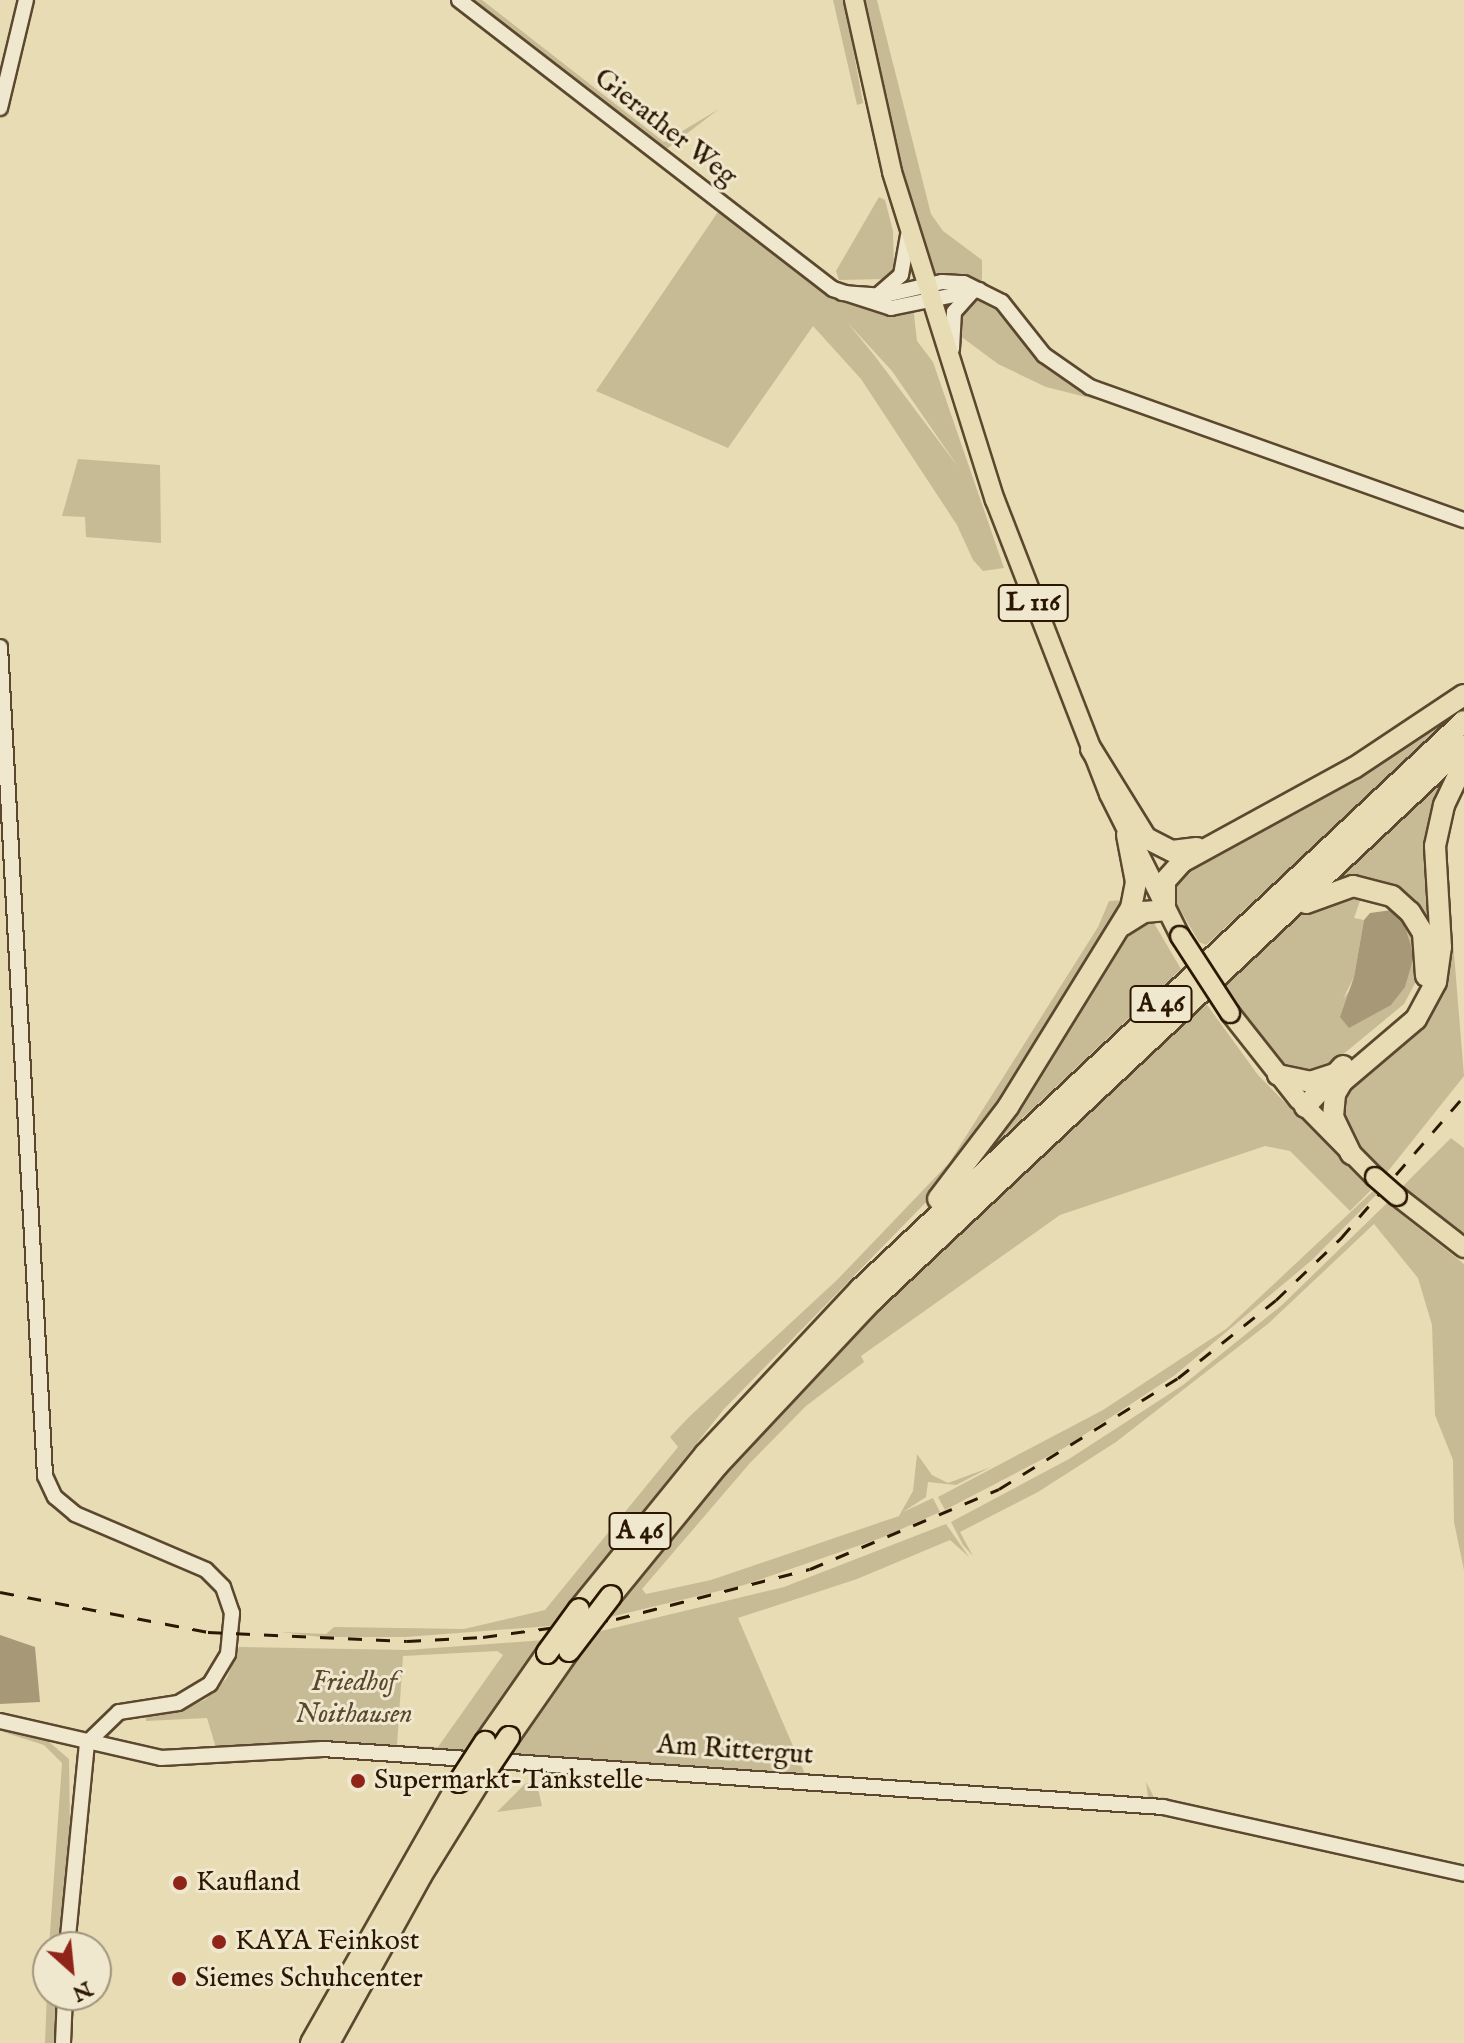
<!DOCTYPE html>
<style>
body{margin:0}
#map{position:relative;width:1464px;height:2043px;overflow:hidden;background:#e7dcb4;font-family:"IM FELL English",serif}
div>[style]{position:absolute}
.green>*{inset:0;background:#c7bb96}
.water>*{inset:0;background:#a79977}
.roads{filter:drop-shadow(2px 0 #5b482e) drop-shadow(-2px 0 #5b482e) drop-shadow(0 2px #5b482e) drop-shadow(0 -2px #5b482e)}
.minor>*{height:14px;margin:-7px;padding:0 7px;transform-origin:7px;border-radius:7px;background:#efe8ce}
.major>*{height:18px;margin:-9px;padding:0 9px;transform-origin:9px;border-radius:9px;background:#e7dcb4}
.highway>*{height:20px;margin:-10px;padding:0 10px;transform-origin:10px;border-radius:10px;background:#e7dcb4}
.rail>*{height:3px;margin-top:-1.5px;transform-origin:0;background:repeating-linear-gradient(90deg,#2c1702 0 14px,transparent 0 28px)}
.bridges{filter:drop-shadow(2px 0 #2c1702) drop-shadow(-2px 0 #2c1702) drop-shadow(0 2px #2c1702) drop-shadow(0 -2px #2c1702)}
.major-bridge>*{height:18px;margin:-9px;padding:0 9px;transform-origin:9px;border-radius:9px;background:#e7dcb4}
.highway-bridge>*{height:20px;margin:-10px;padding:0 10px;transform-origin:10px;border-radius:10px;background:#e7dcb4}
.dots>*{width:22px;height:22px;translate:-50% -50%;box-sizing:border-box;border:4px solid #efe8ce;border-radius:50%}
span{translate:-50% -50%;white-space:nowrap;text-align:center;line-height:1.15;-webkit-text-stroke:6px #efe8ce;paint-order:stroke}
.shield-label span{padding:2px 6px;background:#efe8ce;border:2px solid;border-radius:6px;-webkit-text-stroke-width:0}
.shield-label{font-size:26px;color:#2c1702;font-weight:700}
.street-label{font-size:28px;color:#2c1702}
.park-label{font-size:28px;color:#5a482e;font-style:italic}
.poi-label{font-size:28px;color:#2c1702}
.left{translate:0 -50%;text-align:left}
.north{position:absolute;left:32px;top:1931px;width:80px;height:80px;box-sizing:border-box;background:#efe8ce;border:2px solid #a1947c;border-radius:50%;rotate:153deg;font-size:22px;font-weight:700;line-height:32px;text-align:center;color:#2c1702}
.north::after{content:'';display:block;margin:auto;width:28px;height:36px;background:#8f2418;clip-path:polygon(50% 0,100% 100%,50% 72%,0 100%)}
</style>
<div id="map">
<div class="green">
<div style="clip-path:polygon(468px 0,482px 0,664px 142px,719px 109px,668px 148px,657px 149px)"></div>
<div style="clip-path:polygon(833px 0,844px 0,863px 103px,857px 105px)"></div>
<div style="clip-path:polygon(854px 0,877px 0,931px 214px,943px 231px,982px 260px,982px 291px,1050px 362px,1178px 420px,1046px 387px,998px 364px,951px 329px,978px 290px,926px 286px)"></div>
<div style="clip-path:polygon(879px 197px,885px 200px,893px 231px,894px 272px,885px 279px,839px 280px,836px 271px)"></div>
<div style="clip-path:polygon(evenodd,722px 206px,833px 289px,913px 306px,917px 341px,933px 362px,1004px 568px,983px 571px,973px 560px,957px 525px,861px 379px,813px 326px,728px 448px,596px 391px,722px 206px,847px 322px,892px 371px,959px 468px,874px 355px,847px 322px)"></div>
<div style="clip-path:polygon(78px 459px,160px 465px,161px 543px,86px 537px,85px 517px,62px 516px)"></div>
<div style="clip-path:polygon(1462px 708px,1206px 945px,1199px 942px,1169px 891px,1175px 875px)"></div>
<div style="clip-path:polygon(1448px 776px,1436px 799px,1427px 881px,1436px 949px,1414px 908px,1330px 885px)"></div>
<div style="clip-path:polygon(1344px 893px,1361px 898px,1354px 918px,1364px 920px,1354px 977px,1343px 999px,1403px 920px,1385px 901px,1414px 930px,1420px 974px,1404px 1004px,1318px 1075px,1287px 1071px,1224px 985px,1306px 911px)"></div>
<div style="clip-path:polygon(1125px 900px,1019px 1079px,932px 1196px,724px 1409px,551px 1626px,406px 1637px,321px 1637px,280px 1632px,326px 1634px,334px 1627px,464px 1629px,545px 1610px,678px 1447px,670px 1437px,689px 1417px,838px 1279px,949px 1163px,1098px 927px,1109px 901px)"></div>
<div style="clip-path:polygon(1151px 918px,1181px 969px,977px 1161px,1116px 942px,1137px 922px)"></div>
<div style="clip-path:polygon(1447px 936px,1453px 941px,1464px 1076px,1385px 1175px,1350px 1137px,1338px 1108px,1342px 1095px,1401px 1042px)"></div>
<div style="clip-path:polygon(1205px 1002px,1258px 1075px,1371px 1190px,1350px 1211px,1290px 1151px,1265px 1146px,1060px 1215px,861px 1356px,864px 1362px,806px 1406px,750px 1463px,642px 1589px,646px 1594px,711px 1580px,899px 1516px,913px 1491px,917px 1454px,932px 1475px,948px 1483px,991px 1467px,956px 1485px,928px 1482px,926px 1497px,903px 1512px,933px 1498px,940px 1512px,881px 1538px,744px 1585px,610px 1617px,706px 1494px,879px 1307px)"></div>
<div style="clip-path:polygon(1451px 1138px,1464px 1148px,1464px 1236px,1400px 1189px)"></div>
<div style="clip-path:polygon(1373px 1191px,1377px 1194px,1312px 1260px,1175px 1375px,1064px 1448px,945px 1510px,938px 1497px,1103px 1410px,1226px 1329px)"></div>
<div style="clip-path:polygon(1387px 1203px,1464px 1264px,1464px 1570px,1454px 1522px,1453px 1460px,1435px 1415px,1432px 1325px,1418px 1278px,1374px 1224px,1269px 1323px,1116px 1442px,1038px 1492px,960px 1532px,973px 1556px,963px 1545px,951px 1522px,1069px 1459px,1183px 1385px,1282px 1305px)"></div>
<div style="clip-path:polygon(946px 1524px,969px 1557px,950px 1540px,857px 1579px,738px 1618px,805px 1774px,1148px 1797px,1146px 1782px,1156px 1801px,508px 1757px,597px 1632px,784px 1587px)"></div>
<div style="clip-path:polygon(evenodd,544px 1640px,464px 1754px,281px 1744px,216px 1748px,207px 1718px,146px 1721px,146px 1715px,179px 1712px,206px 1699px,227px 1678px,239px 1647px,407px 1650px,544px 1640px,497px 1651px,503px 1655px,438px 1747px,397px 1745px,403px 1656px,497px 1651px)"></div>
<div style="clip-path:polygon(0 1731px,48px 1741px,69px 1759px,70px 1831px,60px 1947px,49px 1947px,62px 1763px,44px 1745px)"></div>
<div style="clip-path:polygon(536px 1780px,542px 1806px,497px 1812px,525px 1784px)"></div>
<div style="clip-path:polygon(48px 1966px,48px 1995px,58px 1995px,56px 2043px,45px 2043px)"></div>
</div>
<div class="water">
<div style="clip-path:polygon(1392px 910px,1403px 920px,1414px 956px,1405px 987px,1391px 1005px,1349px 1028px,1340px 1017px,1354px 977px,1364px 920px,1370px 913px)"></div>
<div style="clip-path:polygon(0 1635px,35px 1647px,40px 1702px,0 1704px)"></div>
</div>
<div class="roads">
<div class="minor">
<div style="left:459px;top:0;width:473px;rotate:37.7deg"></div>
<div style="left:833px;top:289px;width:61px;rotate:18.1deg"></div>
<div style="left:891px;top:308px;width:90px;rotate:-11.6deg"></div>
<div style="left:0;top:108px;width:111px;rotate:-76.5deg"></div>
<div style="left:842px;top:293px;width:39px;rotate:4deg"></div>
<div style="left:881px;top:296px;width:63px;rotate:-12.9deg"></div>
<div style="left:942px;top:282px;width:22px;rotate:3deg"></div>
<div style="left:964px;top:283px;width:42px;rotate:26.6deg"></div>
<div style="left:1002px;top:302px;width:68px;rotate:51.6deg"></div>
<div style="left:1044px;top:355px;width:56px;rotate:34.8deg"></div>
<div style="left:1090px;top:387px;width:397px;rotate:19.6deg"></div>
<div style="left:878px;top:295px;width:30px;rotate:-41deg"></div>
<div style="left:901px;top:275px;width:40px;rotate:-80deg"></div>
<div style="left:952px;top:349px;width:37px;rotate:-87deg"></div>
<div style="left:954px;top:312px;width:25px;rotate:-48deg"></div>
<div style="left:0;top:647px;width:830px;rotate:86.89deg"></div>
<div style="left:45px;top:1476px;width:23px;rotate:65deg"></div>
<div style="left:55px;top:1497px;width:26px;rotate:40deg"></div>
<div style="left:75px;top:1514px;width:142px;rotate:23.1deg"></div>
<div style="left:206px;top:1570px;width:24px;rotate:45deg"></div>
<div style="left:223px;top:1587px;width:28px;rotate:71deg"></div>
<div style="left:232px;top:1613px;width:41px;rotate:95.6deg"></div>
<div style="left:228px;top:1654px;width:35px;rotate:121deg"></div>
<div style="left:210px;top:1684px;width:37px;rotate:149deg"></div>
<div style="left:178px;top:1703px;width:60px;rotate:171.3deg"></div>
<div style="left:119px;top:1712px;width:45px;rotate:135.9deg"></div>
<div style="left:87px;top:1743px;width:205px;rotate:95.6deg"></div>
<div style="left:0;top:1721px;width:165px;rotate:12.9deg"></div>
<div style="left:161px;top:1758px;width:162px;rotate:-3.2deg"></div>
<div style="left:323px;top:1749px;width:842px;rotate:3.95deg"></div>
<div style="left:1163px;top:1807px;width:308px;rotate:12.5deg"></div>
<div style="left:63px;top:2043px;width:48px;rotate:-87.6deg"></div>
</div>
<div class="major">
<div style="left:854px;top:0;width:176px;rotate:77.5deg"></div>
<div style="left:892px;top:172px;width:344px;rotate:72.6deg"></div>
<div style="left:995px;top:500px;width:315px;rotate:68.8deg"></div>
<div style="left:1109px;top:794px;width:159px;rotate:63.4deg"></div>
<div style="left:1230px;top:1013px;width:110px;rotate:51.7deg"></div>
<div style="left:1298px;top:1099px;width:110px;rotate:45.4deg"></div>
<div style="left:1397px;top:1196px;width:85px;rotate:37.8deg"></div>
</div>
<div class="highway">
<div style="left:1091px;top:749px;width:105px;rotate:58.3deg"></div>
<div style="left:1146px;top:838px;width:29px;rotate:27deg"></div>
<div style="left:1172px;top:851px;width:25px;rotate:-7deg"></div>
<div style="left:1306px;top:903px;width:50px;rotate:-19.9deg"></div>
<div style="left:1353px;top:886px;width:40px;rotate:14.4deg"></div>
<div style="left:1392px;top:896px;width:24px;rotate:42deg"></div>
<div style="left:1410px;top:912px;width:25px;rotate:58deg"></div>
<div style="left:1423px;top:933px;width:43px;rotate:86deg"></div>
<div style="left:1123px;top:925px;width:25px;rotate:-32deg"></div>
<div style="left:1144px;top:912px;width:21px;rotate:-5deg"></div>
<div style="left:1165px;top:910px;width:29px;rotate:-90deg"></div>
<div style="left:1165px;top:881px;width:25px;rotate:-48deg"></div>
<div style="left:1182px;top:862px;width:196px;rotate:-28.7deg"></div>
<div style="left:1354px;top:768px;width:132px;rotate:-33.6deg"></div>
<div style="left:1278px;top:1075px;width:33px;rotate:12deg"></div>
<div style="left:1310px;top:1082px;width:25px;rotate:-18deg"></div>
<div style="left:1305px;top:1107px;width:56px;rotate:-47.2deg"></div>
<div style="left:1351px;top:1154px;width:41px;rotate:-115.9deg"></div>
<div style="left:1333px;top:1117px;width:23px;rotate:-85deg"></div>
<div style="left:1335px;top:1094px;width:14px;rotate:-60deg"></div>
<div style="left:1342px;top:1082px;width:97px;rotate:-40.4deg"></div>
<div style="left:1416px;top:1019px;width:42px;rotate:-61.6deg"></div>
<div style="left:1436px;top:982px;width:35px;rotate:-82deg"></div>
<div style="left:1441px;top:947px;width:101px;rotate:-93.4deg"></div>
<div style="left:1435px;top:846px;width:42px;rotate:-77.6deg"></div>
<div style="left:1444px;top:805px;width:47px;rotate:-64.5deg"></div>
<div style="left:938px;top:1199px;width:116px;rotate:-52.7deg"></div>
<div style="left:1008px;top:1107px;width:234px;rotate:-58.3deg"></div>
<div style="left:1131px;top:908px;width:26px;rotate:-79deg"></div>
<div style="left:1136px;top:882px;width:48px;rotate:-100.8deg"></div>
<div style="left:611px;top:1596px;width:168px;rotate:-50.8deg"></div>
<div style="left:717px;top:1466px;width:226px;rotate:-46.8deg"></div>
<div style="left:872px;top:1301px;width:812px;rotate:-43.2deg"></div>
<div style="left:579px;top:1609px;width:200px;rotate:-50.9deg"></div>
<div style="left:705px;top:1454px;width:226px;rotate:-46.8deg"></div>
<div style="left:860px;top:1289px;width:829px;rotate:-43.24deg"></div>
<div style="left:509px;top:1737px;width:105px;rotate:-55.1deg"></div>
<div style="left:485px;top:1742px;width:108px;rotate:-55.1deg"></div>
<div style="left:311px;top:2043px;width:300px;rotate:-60.4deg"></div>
<div style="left:329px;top:2043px;width:191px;rotate:-61.1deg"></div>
<div style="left:421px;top:1876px;width:118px;rotate:-58.2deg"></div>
</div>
</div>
<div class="rail">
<div style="left:0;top:1592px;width:212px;rotate:10.9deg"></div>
<div style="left:208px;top:1632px;width:199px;rotate:2.6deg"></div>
<div style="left:407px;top:1641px;width:76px;rotate:-3deg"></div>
<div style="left:483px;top:1637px;width:134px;rotate:-7.7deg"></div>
<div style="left:616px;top:1619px;width:200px;rotate:-14.5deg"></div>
<div style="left:810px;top:1569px;width:205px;rotate:-22.9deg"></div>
<div style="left:999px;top:1489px;width:211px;rotate:-31.8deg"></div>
<div style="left:1178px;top:1378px;width:125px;rotate:-38.5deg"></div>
<div style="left:1276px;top:1300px;width:90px;rotate:-43.6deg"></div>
<div style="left:1341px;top:1238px;width:188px;rotate:-49.1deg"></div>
</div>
<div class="bridges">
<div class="major-bridge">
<div style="left:1180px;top:936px;width:92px;rotate:57deg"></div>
<div style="left:1375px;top:1177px;width:29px;rotate:41deg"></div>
</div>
<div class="highway-bridge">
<div style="left:569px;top:1651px;width:69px;rotate:-52.6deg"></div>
<div style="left:547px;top:1653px;width:54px;rotate:-54deg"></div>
<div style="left:483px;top:1776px;width:47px;rotate:-56.3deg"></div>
<div style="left:459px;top:1782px;width:48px;rotate:-57deg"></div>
</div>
</div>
<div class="dots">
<div style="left:358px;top:1781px;background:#8f2418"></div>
<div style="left:180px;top:1883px;background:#8f2418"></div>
<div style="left:219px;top:1942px;background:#8f2418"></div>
<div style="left:179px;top:1979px;background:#8f2418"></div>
</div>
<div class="shield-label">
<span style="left:1033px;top:603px">L 116</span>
<span style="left:1161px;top:1004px">A 46</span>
<span style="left:640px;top:1531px">A 46</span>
</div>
<div class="street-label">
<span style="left:665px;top:128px;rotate:38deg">Gierather Weg</span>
<span style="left:735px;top:1751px;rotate:4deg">Am Rittergut</span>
</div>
<div class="park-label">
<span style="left:354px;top:1699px">Friedhof<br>Noithausen</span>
</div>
<div class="poi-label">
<span class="left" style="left:374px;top:1781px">Supermarkt-Tankstelle</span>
<span class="left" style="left:196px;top:1883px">Kaufland</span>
<span class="left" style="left:235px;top:1942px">KAYA Feinkost</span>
<span class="left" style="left:195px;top:1979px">Siemes Schuhcenter</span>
</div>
<div class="north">N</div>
</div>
